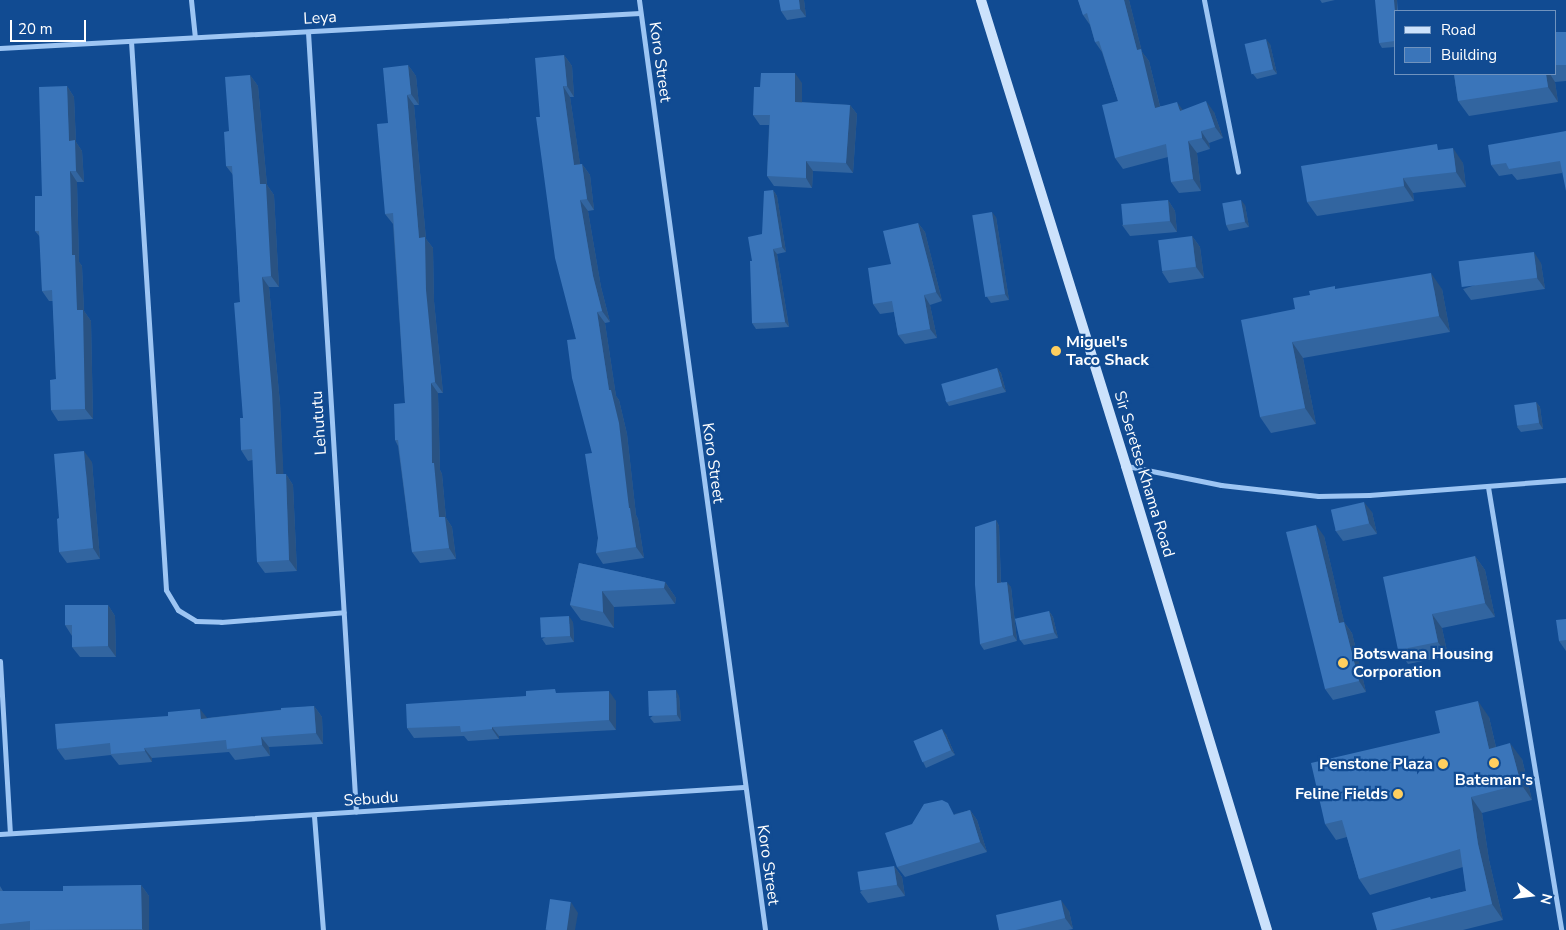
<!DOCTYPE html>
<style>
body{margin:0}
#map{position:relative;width:1566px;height:930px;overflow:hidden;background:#114b92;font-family:"Nunito Sans",sans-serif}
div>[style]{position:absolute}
.street>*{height:5px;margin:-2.5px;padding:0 2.5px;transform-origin:2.5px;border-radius:2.5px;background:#9dc5f3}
.secondary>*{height:10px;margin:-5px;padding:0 5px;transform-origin:5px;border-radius:5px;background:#cce2fc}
.wall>*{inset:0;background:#3265a0}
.shaded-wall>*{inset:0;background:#295282;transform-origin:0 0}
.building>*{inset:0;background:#3a75ba;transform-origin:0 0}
.dots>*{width:14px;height:14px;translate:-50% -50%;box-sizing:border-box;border:2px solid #114b92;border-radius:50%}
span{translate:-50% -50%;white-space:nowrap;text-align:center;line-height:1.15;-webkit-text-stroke:4.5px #114b92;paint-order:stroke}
.street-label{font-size:16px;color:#fff}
.poi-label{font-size:16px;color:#fff;font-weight:700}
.left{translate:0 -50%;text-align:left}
.right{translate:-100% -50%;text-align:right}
.legend{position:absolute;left:1394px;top:10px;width:162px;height:65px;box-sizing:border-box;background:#114b92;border:1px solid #7093be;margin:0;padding:6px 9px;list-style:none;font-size:15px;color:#fff}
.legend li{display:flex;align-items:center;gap:10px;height:25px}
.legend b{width:25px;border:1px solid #7093be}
.north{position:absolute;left:1506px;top:870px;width:50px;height:50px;-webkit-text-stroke:4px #114b92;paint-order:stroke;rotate:105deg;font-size:14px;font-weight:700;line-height:20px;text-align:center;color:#fff}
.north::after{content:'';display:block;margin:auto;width:18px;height:22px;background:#fff;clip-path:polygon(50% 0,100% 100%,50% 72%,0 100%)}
.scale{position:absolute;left:10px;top:20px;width:76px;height:22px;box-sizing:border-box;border:2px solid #fff;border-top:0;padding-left:6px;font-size:15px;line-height:18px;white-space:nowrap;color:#fff;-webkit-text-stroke:4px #114b92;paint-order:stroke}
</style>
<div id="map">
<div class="street">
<div style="left:191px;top:0;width:37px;rotate:84deg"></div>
<div style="left:639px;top:0;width:938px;rotate:82.28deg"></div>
<div style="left:1204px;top:0;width:175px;rotate:78.8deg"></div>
<div style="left:308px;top:32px;width:781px;rotate:86.48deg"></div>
<div style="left:131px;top:41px;width:550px;rotate:86.35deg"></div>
<div style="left:166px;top:590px;width:23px;rotate:59deg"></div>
<div style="left:178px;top:610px;width:21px;rotate:31deg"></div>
<div style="left:196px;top:621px;width:25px;rotate:2deg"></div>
<div style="left:221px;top:622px;width:123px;rotate:-4.6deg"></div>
<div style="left:0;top:48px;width:641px;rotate:-3.13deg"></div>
<div style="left:1127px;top:466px;width:96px;rotate:11.4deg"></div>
<div style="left:1221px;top:485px;width:98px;rotate:6.5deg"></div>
<div style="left:1318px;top:496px;width:51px;rotate:-1.1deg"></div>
<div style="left:1369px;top:495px;width:198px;rotate:-4.4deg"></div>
<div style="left:1488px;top:487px;width:449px;rotate:80.6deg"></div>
<div style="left:0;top:661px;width:172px;rotate:86.7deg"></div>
<div style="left:314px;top:816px;width:114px;rotate:85.5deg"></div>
<div style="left:0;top:834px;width:745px;rotate:-3.61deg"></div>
</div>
<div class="secondary">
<div style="left:981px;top:0;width:488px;rotate:72.7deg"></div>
<div style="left:1126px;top:466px;width:485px;rotate:73.1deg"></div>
</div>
<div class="wall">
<div style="clip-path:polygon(804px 0,806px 17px,787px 20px,781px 11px)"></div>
<div style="clip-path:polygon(1078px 0,1129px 0,1142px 52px,1149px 61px,1160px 106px,1183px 110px,1214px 112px,1223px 138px,1209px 143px,1210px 149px,1197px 153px,1201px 191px,1179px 193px,1171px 182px,1168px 157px,1123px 169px,1115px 158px,1118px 101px,1102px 52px,1095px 42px,1090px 25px,1083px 15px)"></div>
<div style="clip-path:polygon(1320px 0,1335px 0,1322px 3px)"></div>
<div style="clip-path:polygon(1397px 0,1398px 11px,1395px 11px,1395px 47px,1382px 48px,1379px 43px)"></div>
<div style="clip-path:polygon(1566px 32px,1566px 81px,1555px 82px,1558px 102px,1469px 116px,1458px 101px,1454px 74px,1555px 74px,1555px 34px)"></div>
<div style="clip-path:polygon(1270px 44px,1277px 74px,1257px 79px,1253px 74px)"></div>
<div style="clip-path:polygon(564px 55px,572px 66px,574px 97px,570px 97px,580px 164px,582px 164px,590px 175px,594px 210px,588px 211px,601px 287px,610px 322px,605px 323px,616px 396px,619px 400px,627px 434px,636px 515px,638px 519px,644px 558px,603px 564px,596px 553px,598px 538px,592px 453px,576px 339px,540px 117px)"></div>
<div style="clip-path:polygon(408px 65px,416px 76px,419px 105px,414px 105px,426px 239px,433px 248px,434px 301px,443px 393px,438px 393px,440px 470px,442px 474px,446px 518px,452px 527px,456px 559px,420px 563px,412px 552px,398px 446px,395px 440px,405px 403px,393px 224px,385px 214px)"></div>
<div style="clip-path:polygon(250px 75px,258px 86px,267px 185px,274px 195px,279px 287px,269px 287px,280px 403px,283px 474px,286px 474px,293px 485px,297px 571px,265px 573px,257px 562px,253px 460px,248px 461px,241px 450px,243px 418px,240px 302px,233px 175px,226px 166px)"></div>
<div style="clip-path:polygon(802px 83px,802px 102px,850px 105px,857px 114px,853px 173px,813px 171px,812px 188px,774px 186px,767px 176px,769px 125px,760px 125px,753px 115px,760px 87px)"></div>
<div style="clip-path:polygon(67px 86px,74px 97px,76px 142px,82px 151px,84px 182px,77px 182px,79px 262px,82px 266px,84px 311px,91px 321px,93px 419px,58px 421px,51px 410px,56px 379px,53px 301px,49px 301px,42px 291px,40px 237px,35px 231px)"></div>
<div style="clip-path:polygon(1566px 131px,1562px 173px,1517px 180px,1512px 174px,1499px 176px,1491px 165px)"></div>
<div style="clip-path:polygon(1442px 150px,1463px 163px,1466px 187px,1413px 193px,1414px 201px,1317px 216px,1307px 202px)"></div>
<div style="clip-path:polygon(773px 190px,777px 196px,786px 252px,777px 254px,789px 327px,756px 329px,752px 323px,762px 234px)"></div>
<div style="clip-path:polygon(1168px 200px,1175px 211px,1177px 232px,1130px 236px,1122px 225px)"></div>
<div style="clip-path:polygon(1245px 205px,1249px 227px,1229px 231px,1226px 225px)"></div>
<div style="clip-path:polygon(996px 217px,1009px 300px,991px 303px,987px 297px)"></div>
<div style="clip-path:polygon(918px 223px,925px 232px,942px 301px,930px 305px,937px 338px,905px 344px,898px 335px,894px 312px,880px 314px,873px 304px,891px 264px)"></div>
<div style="clip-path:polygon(1192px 236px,1200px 247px,1204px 278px,1169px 283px,1162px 272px)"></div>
<div style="clip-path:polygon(1541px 263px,1545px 289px,1471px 300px,1463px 289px)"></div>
<div style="clip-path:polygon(1337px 289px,1442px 289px,1450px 332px,1303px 358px,1316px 424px,1271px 433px,1260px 417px,1295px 309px,1310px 295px)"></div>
<div style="clip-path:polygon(997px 368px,1001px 373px,1006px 392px,949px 406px,945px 400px)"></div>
<div style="clip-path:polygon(1536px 402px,1540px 407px,1543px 429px,1521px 432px,1517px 427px)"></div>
<div style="clip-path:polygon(92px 462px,100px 559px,67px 563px,59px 552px,59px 518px)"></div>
<div style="clip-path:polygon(1372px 512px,1377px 534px,1343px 541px,1335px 530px)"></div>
<div style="clip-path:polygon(996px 520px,999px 526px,1001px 582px,1011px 587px,1017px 641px,984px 650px,980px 644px)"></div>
<div style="clip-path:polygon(1324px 536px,1344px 622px,1352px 633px,1366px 692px,1333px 700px,1325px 689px)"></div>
<div style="clip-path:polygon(1475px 556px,1485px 570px,1495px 617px,1442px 628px,1448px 656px,1408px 664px,1398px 650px)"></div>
<div style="clip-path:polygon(579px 563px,665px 582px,676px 598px,675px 604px,614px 607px,614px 628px,581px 620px,570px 605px)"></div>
<div style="clip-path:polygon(108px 605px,115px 616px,116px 657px,80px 657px,72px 647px,72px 636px,65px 625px)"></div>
<div style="clip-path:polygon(1049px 611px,1053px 617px,1058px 638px,1024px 645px,1020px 640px)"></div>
<div style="clip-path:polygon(1566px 619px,1566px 651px,1559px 641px)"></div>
<div style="clip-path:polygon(573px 622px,574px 642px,546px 645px,542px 639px)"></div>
<div style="clip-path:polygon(558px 693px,616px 701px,616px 730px,499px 736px,499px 739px,468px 741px,464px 736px,414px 738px,407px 728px)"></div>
<div style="clip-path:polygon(679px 696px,681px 721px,654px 723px,650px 718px)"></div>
<div style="clip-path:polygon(314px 706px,322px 717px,323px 744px,269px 747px,270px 756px,235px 760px,229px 752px,152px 758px,152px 762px,119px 765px,111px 755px,65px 760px,57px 749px,207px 718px)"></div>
<div style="clip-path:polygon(1489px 717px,1496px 747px,1522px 759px,1532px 800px,1482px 813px,1489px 860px,1503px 920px,1463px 930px,1377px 930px,1432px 899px,1466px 891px,1463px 867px,1370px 895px,1359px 879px,1347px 837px,1336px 840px,1325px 824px,1440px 733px)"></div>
<div style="clip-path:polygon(946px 734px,955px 755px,926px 768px,923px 762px)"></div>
<div style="clip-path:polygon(970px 810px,977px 820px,987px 852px,905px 877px,897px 867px,955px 814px)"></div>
<div style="clip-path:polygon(894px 866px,902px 877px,905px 896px,868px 903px,860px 892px)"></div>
<div style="clip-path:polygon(141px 885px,149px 896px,149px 930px,0 930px,0 886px,3px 891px,63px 891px)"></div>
<div style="clip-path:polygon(1069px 911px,1073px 929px,1068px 930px,999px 930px)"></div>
</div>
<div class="shaded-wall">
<div style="clip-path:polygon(799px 0,804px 0,806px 17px,800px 9px)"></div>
<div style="clip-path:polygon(1124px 0,1129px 0,1142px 52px,1149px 61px,1163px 119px,1155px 108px,1137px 50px)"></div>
<div style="left:1394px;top:0;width:3px;height:11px"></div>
<div style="clip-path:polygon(1266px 39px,1270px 44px,1277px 74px,1273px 69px)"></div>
<div style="clip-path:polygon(564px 55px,572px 66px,574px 97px,567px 86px)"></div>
<div style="clip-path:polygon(408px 65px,416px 76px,419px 105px,411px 94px)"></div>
<div style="clip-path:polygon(795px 73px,802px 83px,802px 112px,795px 102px)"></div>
<div style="clip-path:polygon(1546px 74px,1550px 74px,1555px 82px,1558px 102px,1548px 87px)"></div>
<div style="clip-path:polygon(250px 75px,258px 86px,267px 185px,274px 195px,279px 287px,271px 276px,260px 184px)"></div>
<div style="clip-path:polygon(67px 86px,74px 97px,76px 142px,82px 151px,84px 182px,76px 171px,69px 141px)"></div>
<div style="clip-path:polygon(563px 86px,570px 97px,582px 176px,574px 165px)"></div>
<div style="clip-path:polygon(407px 95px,414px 105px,426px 239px,433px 248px,434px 301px,443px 393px,435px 382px,419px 238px)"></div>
<div style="clip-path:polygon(1206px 101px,1214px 112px,1223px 138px,1215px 127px)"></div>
<div style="clip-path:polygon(1177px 102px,1185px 113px,1180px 111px)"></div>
<div style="clip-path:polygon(850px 105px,857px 114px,853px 173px,846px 163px)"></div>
<div style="clip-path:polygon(1201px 131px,1209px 143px,1210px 149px,1202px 138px)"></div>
<div style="clip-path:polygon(1188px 141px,1197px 153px,1201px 191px,1193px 179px)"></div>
<div style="clip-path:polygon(1453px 148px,1463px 163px,1466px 187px,1456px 172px)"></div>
<div style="clip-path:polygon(806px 161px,813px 171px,812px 188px,806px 178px)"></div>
<div style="clip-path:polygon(582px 164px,590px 175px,594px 210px,587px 199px)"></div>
<div style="clip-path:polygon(70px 171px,77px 182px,79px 262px,82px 266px,84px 311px,91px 321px,93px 419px,85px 409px,72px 255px)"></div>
<div style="clip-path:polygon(1403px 178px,1413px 193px,1414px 201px,1404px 186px)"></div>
<div style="clip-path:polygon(773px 190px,777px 196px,786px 252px,782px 247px)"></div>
<div style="clip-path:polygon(580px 200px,588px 211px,601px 287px,610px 322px,602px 311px,593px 276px)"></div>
<div style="clip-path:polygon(1168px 200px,1175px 211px,1177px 232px,1170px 221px)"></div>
<div style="clip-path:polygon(1241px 200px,1245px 205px,1249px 227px,1245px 222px)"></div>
<div style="clip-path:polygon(992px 212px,996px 217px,1009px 300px,1005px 294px)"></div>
<div style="clip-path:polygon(918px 223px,925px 232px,942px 301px,936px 292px)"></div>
<div style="clip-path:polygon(1192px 236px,1200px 247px,1204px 278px,1196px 267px)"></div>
<div style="clip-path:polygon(773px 249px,777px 254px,789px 327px,785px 322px)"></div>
<div style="clip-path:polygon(1534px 252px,1541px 263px,1545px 289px,1537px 278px)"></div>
<div style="clip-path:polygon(1431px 273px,1442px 289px,1450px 332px,1439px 316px)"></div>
<div style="clip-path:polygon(262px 277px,269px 287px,280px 403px,284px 485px,276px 474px)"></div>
<div style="clip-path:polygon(924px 295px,930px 305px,937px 338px,930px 329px)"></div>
<div style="clip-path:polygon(597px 312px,605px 323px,616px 396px,619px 400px,627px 434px,636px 515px,638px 519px,644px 558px,636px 547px,629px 508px,609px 390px)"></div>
<div style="clip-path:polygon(1292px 342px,1303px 358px,1316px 424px,1305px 408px)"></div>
<div style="clip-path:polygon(997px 368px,1001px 373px,1006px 392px,1002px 386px)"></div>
<div style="clip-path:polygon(431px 383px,438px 393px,440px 470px,442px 474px,446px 518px,452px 527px,456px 559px,449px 548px,439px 517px,432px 463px)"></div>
<div style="clip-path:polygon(1536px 402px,1540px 407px,1543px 429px,1539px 423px)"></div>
<div style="clip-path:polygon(84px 451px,92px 462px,100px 559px,93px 548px)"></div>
<div style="clip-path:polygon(286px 474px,293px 485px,297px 571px,289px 560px)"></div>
<div style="clip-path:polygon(1364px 502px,1372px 512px,1377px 534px,1369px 523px)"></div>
<div style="clip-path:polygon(996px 520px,999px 526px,1001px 588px,997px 583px)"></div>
<div style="clip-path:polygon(1316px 525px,1324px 536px,1347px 634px,1339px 623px)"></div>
<div style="clip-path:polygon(1475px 556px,1485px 570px,1495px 617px,1485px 603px)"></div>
<div style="clip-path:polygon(665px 582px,676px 598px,675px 604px,664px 588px)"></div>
<div style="clip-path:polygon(1007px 582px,1011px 587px,1017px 641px,1013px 635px)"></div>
<div style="clip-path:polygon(602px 591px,614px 607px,614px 628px,603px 612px)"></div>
<div style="clip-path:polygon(108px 605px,115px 616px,116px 657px,108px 646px)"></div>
<div style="clip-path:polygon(1049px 611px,1053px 617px,1058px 638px,1054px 632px)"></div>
<div style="clip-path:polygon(1432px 614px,1442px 628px,1448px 656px,1438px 642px)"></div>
<div style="clip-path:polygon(569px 616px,573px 622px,574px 642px,570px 636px)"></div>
<div style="clip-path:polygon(1344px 622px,1352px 633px,1366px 692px,1359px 681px)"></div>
<div style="clip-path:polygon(676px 690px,679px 696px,681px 721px,677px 715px)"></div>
<div style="clip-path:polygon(609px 691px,616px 701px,616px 730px,609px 720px)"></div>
<div style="clip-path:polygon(1478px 701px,1489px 717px,1500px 765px,1489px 749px)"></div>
<div style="clip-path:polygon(314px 706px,322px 717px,323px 744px,316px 733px)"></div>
<div style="clip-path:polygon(200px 709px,208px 719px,201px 719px)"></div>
<div style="clip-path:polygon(492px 727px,499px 736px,499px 739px,492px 729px)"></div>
<div style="clip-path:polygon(942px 729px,946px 734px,955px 755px,951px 750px)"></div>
<div style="clip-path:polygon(261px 737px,269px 747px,270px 756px,262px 745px)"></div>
<div style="clip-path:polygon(1510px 743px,1522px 759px,1532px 800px,1521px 784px)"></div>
<div style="clip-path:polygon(144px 748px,152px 758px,152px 762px,145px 751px)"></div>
<div style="clip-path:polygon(1471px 797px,1482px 813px,1489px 860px,1503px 920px,1492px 904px,1478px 844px)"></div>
<div style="clip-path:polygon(970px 810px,977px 820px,987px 852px,980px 842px)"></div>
<div style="clip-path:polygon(894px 866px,902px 877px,905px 896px,897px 885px)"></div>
<div style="clip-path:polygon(141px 885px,149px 896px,149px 930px,143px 930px,142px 929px)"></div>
<div style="clip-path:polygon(1061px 900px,1069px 911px,1073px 929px,1065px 918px)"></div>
<div style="clip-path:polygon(571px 902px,578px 913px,575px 930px,566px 930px)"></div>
</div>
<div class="building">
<div style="clip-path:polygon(779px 0,799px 0,800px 9px,781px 11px)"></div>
<div style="clip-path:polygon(1078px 0,1124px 0,1137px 50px,1141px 49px,1155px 108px,1177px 102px,1180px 111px,1206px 101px,1215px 127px,1201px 131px,1202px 138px,1188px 141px,1193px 179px,1171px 182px,1166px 144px,1115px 158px,1102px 105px,1118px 101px,1099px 41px,1095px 42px,1087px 13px,1083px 15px)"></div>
<div style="clip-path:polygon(1375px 0,1394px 0,1395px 11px,1395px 41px,1379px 43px)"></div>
<div style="left:1566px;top:32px;width:33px;height:11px;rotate:90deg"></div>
<div style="left:1266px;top:39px;width:31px;height:22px;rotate:77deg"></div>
<div style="clip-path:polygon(564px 55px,567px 86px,563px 86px,574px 165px,582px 164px,587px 199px,580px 200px,593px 276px,602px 311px,597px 312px,609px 390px,611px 390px,619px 423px,629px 508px,630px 508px,636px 547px,596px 553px,598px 538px,585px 454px,592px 453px,572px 378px,567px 340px,576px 339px,555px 258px,536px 117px,540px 117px,535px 58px)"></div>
<div style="clip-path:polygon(408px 65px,411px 94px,407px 95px,419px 238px,425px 237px,426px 290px,435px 382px,431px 383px,432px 463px,434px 463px,439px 517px,445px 517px,449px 548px,412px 552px,398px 440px,395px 440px,394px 404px,405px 403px,393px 213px,385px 214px,377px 124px,388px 123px,383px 68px)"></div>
<div style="clip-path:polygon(761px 73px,795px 73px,795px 102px,850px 105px,846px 163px,806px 161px,806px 178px,767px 176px,770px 115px,753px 115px,754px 87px,760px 87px)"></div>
<div style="clip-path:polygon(1454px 74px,1546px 74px,1548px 87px,1458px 101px)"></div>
<div style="clip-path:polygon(250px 75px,260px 184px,266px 184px,271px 276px,262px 277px,272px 392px,276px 474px,286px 474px,289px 560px,257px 562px,252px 449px,241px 450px,240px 418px,243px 418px,234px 303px,240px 302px,232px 166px,226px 166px,224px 132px,229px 131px,225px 77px)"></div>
<div style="clip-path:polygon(67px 86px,69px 141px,75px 140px,76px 171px,70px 171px,72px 255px,75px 255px,77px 310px,83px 310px,85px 409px,51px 410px,50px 380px,56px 379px,52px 290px,42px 291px,39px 231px,35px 231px,35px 196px,42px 196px,39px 87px)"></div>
<div style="clip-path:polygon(1566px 131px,1566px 191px,1560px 161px,1509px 169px,1506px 163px,1491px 165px,1488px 145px)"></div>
<div style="clip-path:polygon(1437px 144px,1438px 150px,1453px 148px,1456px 172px,1403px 178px,1404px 186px,1307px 202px,1301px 166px)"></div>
<div style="clip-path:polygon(773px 190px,782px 247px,773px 249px,785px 322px,752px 323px,750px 261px,752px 261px,748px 237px,762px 234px,764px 191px)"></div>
<div style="left:1168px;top:200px;width:21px;height:47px;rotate:85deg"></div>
<div style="left:1241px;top:200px;width:22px;height:19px;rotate:80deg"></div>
<div style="left:992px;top:212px;width:83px;height:20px;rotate:81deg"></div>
<div style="clip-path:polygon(918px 223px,936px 292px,924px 295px,930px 329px,898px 335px,892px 301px,873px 304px,868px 268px,891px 264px,883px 231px)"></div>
<div style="left:1192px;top:236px;width:31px;height:34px;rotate:83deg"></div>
<div style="left:1534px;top:252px;width:26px;height:76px;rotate:83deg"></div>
<div style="clip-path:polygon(1431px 273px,1439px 316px,1292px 342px,1305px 408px,1260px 417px,1241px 320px,1295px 309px,1293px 298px,1310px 295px,1309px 291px,1335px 286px,1335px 289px)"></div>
<div style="left:997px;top:368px;width:19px;height:58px;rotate:74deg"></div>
<div style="left:1536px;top:402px;width:21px;height:22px;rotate:82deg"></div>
<div style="clip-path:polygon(84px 451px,93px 548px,59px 552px,57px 519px,59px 518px,54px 454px)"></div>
<div style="left:1364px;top:502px;width:22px;height:34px;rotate:77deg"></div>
<div style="clip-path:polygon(996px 520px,997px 583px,1007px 582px,1013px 635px,980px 644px,975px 585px,975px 527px)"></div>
<div style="clip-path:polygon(1316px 525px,1339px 623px,1344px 622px,1359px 681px,1325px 689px,1286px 532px)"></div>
<div style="clip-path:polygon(1475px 556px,1485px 603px,1432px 614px,1438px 642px,1398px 650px,1383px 577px)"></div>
<div style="clip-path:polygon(579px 563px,665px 582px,664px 588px,602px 591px,603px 612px,570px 605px)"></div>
<div style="clip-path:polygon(65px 605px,108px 605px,108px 646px,72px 647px,72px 625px,65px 625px)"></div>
<div style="left:1049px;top:611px;width:22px;height:35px;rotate:77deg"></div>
<div style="left:569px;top:616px;width:20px;height:29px;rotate:87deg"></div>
<div style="clip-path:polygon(1566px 619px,1566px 640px,1559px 641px,1556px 620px)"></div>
<div style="clip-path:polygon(555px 689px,556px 693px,609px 691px,609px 720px,492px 727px,492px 729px,461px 732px,460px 726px,407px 728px,406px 704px,526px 696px,526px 691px)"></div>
<div style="left:676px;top:690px;width:25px;height:28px;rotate:88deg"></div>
<div style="clip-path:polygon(1478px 701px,1489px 749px,1510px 743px,1521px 784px,1471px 797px,1478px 844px,1492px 904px,1390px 930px,1377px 930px,1372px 913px,1430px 897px,1431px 899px,1466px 891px,1460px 849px,1359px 879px,1342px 820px,1325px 824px,1311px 763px,1440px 733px,1435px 711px)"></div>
<div style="clip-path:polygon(314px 706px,316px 733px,261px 737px,262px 745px,227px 749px,226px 740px,144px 748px,145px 751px,111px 754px,110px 743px,57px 749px,55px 724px,168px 716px,168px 712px,200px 709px,201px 719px,281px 710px,281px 708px)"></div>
<div style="left:942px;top:729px;width:23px;height:31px;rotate:67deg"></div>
<div style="clip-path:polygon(942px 800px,948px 803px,954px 815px,970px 810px,980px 842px,897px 867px,885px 833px,912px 824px,924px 804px)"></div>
<div style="left:894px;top:866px;width:19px;height:37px;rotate:81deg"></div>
<div style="clip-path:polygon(141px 885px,142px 929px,30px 930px,30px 921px,0 924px,0 891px,63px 891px,63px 886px)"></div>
<div style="left:550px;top:899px;width:21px;height:31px;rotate:8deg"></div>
<div style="clip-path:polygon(1061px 900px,1065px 918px,1016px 930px,999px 930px,996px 915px)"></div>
</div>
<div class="dots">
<div style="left:1056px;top:351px;background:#ffcf5f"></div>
<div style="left:1343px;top:663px;background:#ffcf5f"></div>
<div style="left:1494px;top:763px;background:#ffcf5f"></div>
<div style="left:1443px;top:764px;background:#ffcf5f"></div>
<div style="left:1398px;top:794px;background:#ffcf5f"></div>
</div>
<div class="street-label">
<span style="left:320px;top:18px;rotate:-3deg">Leya</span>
<span style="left:660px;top:62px;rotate:82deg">Koro Street</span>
<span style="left:319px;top:423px;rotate:-94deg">Lehututu</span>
<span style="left:713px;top:463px;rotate:82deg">Koro Street</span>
<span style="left:1144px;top:474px;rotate:73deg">Sir Seretse Khama Road</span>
<span style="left:371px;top:799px;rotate:-4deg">Sebudu</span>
<span style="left:768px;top:865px;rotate:82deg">Koro Street</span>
</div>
<div class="poi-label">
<span class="left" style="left:1066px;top:351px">Miguel's<br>Taco Shack</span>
<span class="left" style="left:1353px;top:663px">Botswana Housing<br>Corporation</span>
<span class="right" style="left:1433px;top:764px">Penstone Plaza</span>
<span style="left:1494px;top:780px">Bateman's</span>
<span class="right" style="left:1388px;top:794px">Feline Fields</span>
</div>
<ul class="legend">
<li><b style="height:6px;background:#cce2fc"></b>Road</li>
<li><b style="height:14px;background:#3a75ba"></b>Building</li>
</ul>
<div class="north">N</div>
<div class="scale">20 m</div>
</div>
